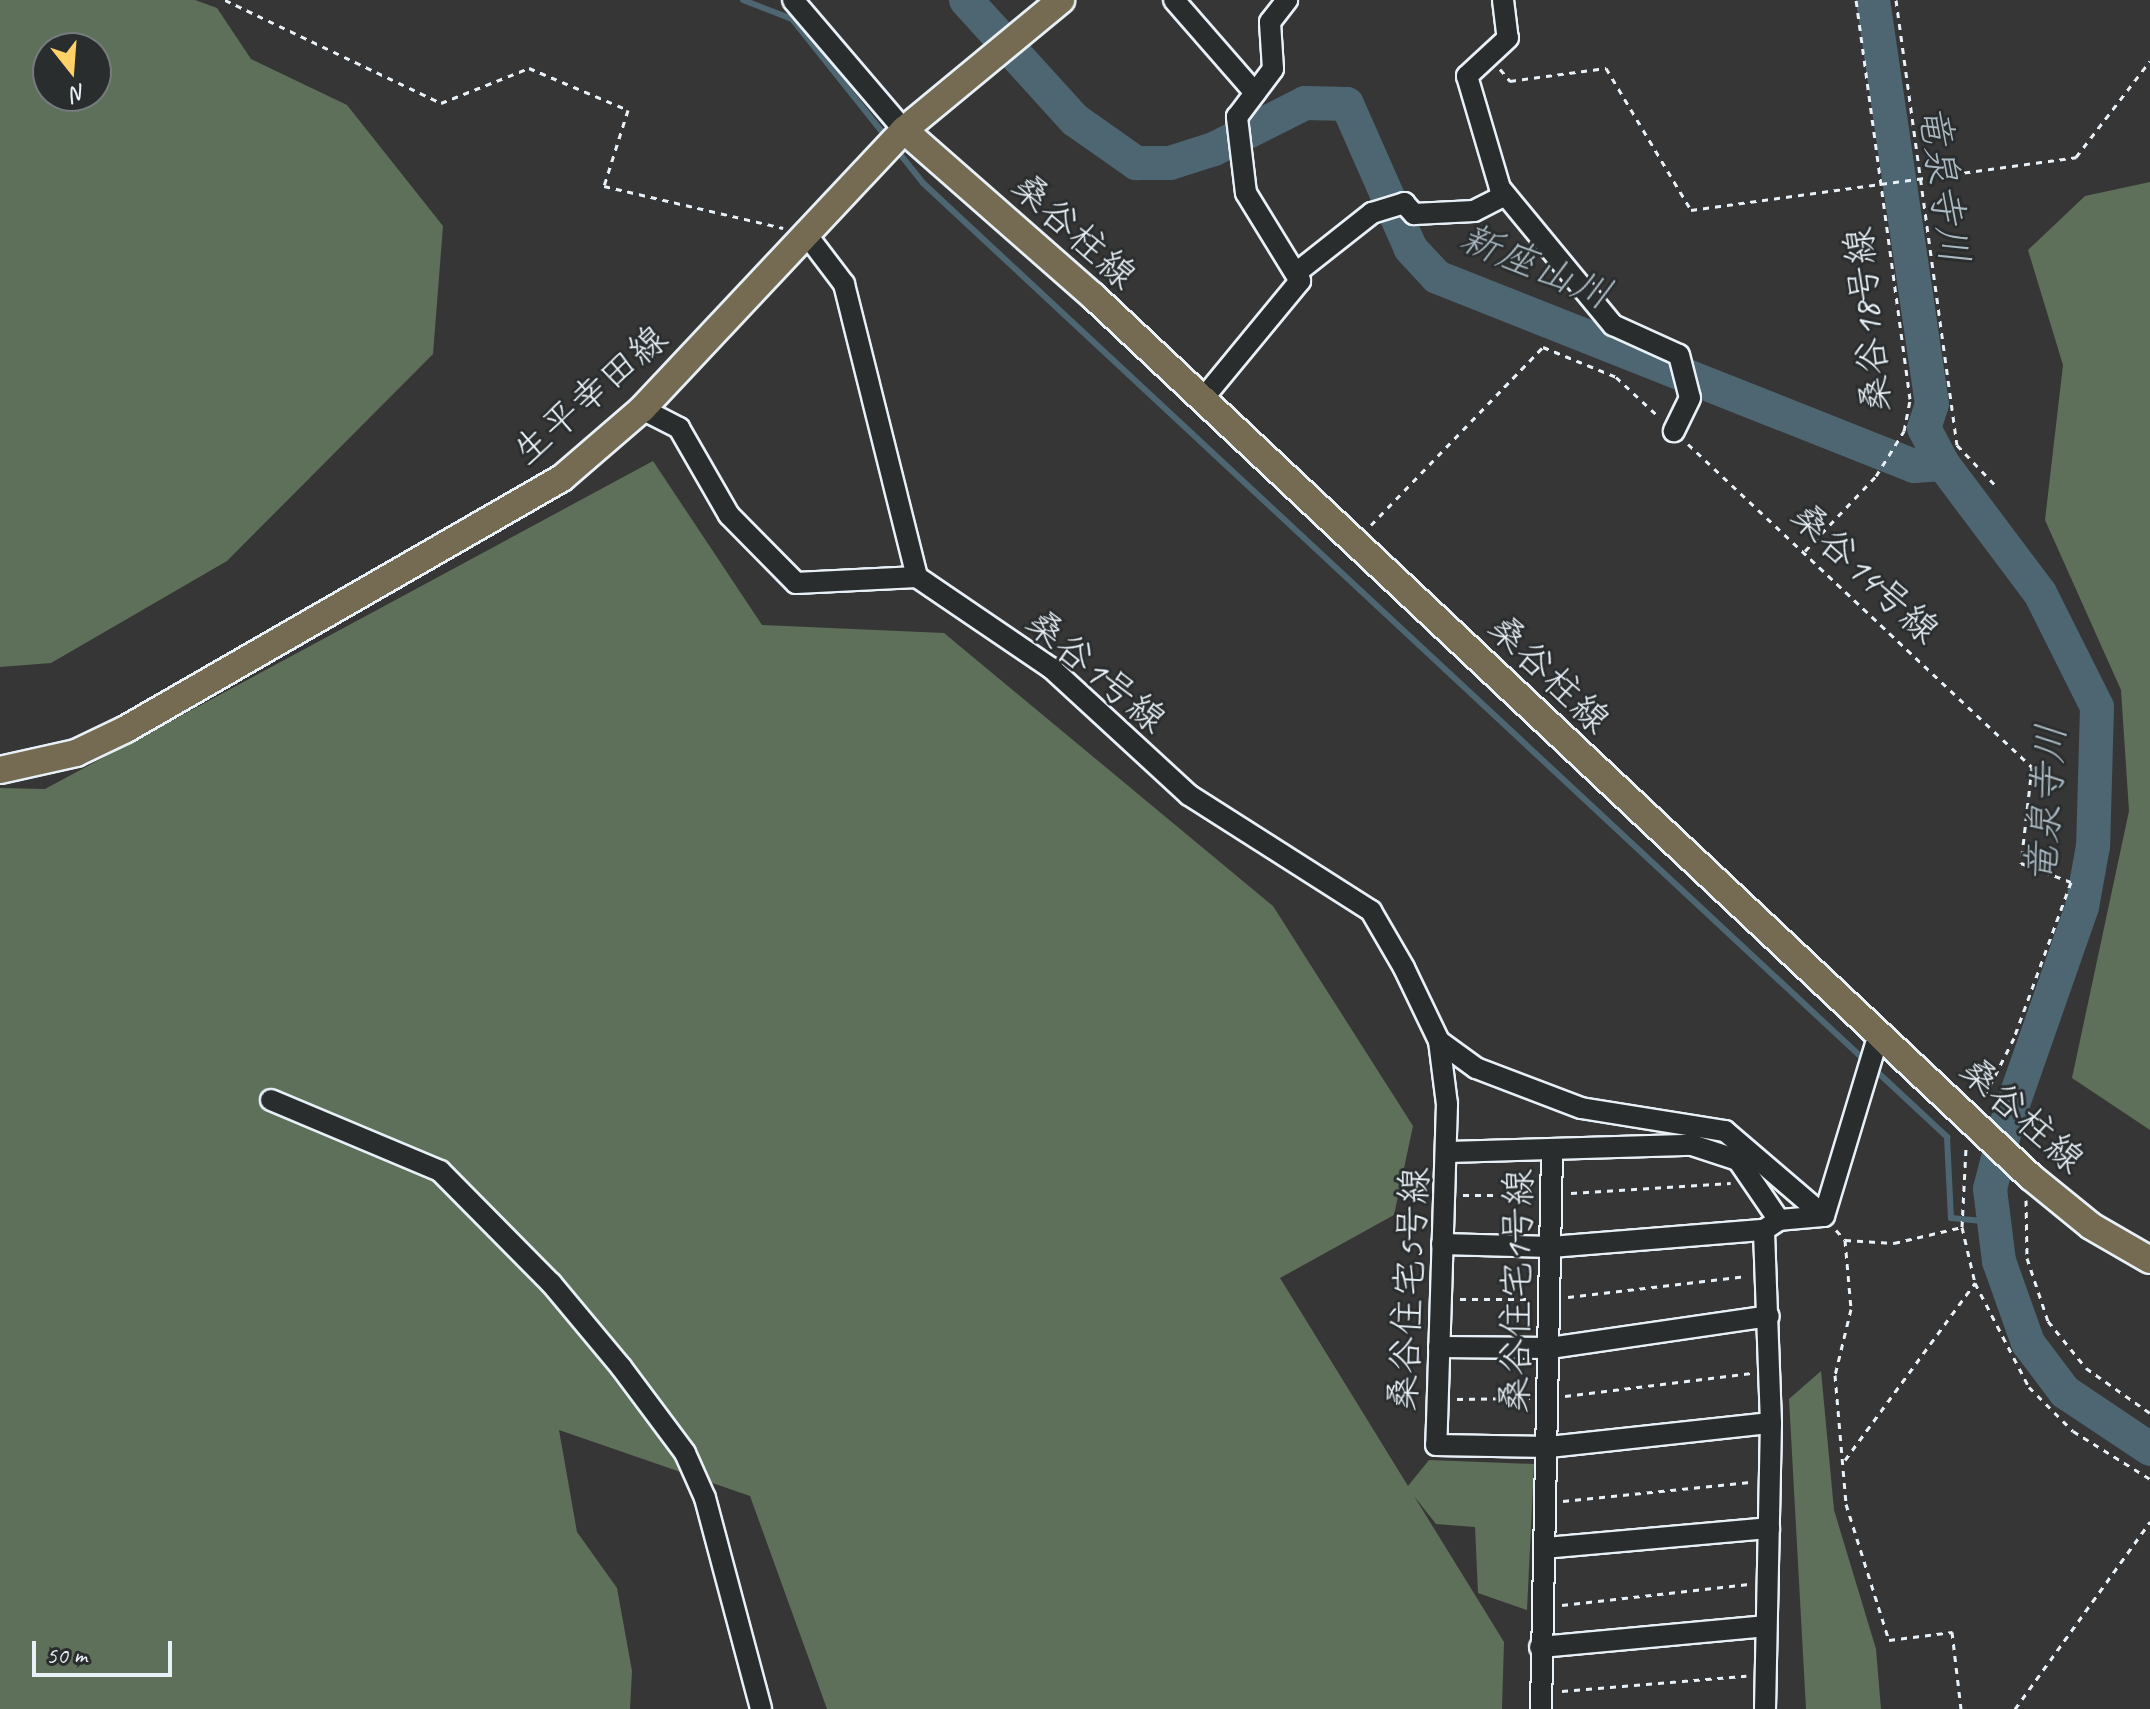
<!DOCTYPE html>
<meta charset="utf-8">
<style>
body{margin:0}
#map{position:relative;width:2150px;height:1709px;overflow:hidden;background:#373636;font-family:Caveat,"Klee One",sans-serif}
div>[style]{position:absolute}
.green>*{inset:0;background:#5e7059}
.stream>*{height:6px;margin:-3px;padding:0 3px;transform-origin:3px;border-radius:3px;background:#4d6672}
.river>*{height:34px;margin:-17px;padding:0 17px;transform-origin:17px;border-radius:17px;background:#4d6672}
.path>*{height:3px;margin-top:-1.5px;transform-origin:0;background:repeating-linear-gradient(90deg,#e8f1f8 0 6px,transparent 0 12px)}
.roads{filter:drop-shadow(2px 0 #e8f1f8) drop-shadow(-2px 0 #e8f1f8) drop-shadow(0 2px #e8f1f8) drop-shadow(0 -2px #e8f1f8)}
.minor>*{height:20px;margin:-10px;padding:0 10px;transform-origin:10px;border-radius:10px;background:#2a2d2e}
.major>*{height:26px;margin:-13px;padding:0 13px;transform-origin:13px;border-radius:13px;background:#746b52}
span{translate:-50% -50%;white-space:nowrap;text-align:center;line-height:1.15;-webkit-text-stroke:6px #2a2d2e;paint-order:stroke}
.street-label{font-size:38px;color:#e8f1f8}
.water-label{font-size:40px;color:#aab9c2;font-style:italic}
.north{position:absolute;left:32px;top:32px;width:80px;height:80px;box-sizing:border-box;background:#2a2d2e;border:2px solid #767b7f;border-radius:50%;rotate:163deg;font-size:22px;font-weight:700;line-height:32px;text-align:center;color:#e8f1f8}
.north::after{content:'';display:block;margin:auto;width:28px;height:36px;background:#ffd166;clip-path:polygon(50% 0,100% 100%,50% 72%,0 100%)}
.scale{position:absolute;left:32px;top:1641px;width:140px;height:36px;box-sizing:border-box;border:4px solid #e8f1f8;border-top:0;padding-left:10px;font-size:24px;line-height:28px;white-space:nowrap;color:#e8f1f8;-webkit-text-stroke:6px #2a2d2e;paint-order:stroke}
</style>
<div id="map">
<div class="green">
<div style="clip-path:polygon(evenodd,0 0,195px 0,217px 8px,251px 59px,347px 105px,443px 226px,433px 354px,227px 561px,51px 663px,0 667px,0 0,48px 48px,96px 48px,96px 96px,48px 96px,48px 48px)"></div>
<div style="clip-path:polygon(2150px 182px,2150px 1130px,2072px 1078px,2129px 811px,2121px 690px,2045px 520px,2063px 365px,2028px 250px,2085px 196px)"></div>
<div style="clip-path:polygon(653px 461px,762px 625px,944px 633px,1273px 906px,1413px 1126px,1394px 1215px,1280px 1278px,1408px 1486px,1429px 1460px,1534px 1464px,1527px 1610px,1478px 1593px,1475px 1527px,1436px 1524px,1414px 1496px,1504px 1642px,1502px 1709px,827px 1709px,750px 1496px,559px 1430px,577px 1532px,617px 1588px,632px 1671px,630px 1709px,0 1709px,0 788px,45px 789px)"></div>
<div style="clip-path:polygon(1821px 1371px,1834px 1510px,1876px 1649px,1881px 1709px,1806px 1709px,1789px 1399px)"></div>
</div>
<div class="stream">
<div style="left:743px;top:0;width:53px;rotate:21.2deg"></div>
<div style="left:792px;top:19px;width:152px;rotate:51.4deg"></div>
<div style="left:896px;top:149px;width:43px;rotate:51.5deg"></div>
<div style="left:923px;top:183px;width:1400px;rotate:42.97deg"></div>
<div style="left:1947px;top:1137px;width:81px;rotate:87.2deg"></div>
<div style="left:1951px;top:1218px;width:43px;rotate:5.3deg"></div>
</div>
<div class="river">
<div style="left:966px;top:0;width:162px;rotate:47.8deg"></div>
<div style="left:1075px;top:120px;width:75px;rotate:35.2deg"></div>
<div style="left:1136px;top:163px;width:34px"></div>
<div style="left:1170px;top:163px;width:46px;rotate:-17.7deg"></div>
<div style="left:1214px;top:149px;width:102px;rotate:-26.8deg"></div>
<div style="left:1305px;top:103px;width:42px;rotate:1.4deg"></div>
<div style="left:1347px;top:104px;width:158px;rotate:66.2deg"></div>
<div style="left:1411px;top:249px;width:38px;rotate:47deg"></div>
<div style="left:1437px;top:277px;width:513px;rotate:21.61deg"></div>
<div style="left:1914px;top:466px;width:29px;rotate:-4deg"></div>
<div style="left:1873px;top:0;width:408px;rotate:81.7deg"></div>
<div style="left:1932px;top:404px;width:25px;rotate:108deg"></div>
<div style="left:1924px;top:428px;width:41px;rotate:62.2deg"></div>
<div style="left:1943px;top:464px;width:161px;rotate:53.1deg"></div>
<div style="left:2040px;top:593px;width:127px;rotate:63.4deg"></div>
<div style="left:2097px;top:707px;width:139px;rotate:91.6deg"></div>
<div style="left:2093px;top:846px;width:62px;rotate:100.2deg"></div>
<div style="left:2082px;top:907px;width:220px;rotate:109.3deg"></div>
<div style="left:2009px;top:1115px;width:76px;rotate:104.4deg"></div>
<div style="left:1990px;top:1189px;width:73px;rotate:82.9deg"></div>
<div style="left:1999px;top:1261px;width:87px;rotate:70.5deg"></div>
<div style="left:2028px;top:1343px;width:61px;rotate:52.9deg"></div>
<div style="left:2065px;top:1392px;width:102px;rotate:33.8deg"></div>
</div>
<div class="path">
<div style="left:225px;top:0;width:239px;rotate:25.5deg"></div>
<div style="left:441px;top:103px;width:95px;rotate:-21.7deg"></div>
<div style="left:529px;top:68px;width:108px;rotate:23deg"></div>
<div style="left:628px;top:110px;width:80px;rotate:107.5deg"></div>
<div style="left:604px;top:186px;width:184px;rotate:13.2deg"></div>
<div style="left:1896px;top:0;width:449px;rotate:82.2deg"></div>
<div style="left:1957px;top:445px;width:59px;rotate:46.4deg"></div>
<div style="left:1500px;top:69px;width:16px;rotate:50deg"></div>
<div style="left:1510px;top:81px;width:97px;rotate:-7.7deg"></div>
<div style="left:1606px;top:68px;width:165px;rotate:59.1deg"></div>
<div style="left:1691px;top:210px;width:389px;rotate:-7.8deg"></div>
<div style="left:2076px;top:157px;width:121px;rotate:-52.4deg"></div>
<div style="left:1688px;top:444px;width:472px;rotate:43.2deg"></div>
<div style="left:2032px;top:767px;width:97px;rotate:96.5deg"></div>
<div style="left:2021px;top:863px;width:53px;rotate:20.8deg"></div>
<div style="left:2071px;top:882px;width:166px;rotate:110.1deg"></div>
<div style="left:2014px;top:1038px;width:68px;rotate:116.9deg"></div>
<div style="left:1371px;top:525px;width:248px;rotate:-46deg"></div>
<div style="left:1543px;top:347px;width:79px;rotate:22.3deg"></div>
<div style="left:1616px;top:377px;width:59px;rotate:42.9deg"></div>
<div style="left:1805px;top:551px;width:103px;rotate:-46.6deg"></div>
<div style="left:1876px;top:476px;width:53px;rotate:-58.1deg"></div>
<div style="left:1904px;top:431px;width:33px;rotate:-79deg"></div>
<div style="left:1910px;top:399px;width:403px;rotate:-97.7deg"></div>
<div style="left:1571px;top:1193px;width:160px;rotate:-3.6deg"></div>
<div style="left:1463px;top:1195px;width:68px"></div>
<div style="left:2026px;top:1200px;width:58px;rotate:89deg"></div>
<div style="left:2027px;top:1258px;width:66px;rotate:71.6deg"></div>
<div style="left:2048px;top:1321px;width:60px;rotate:51deg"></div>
<div style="left:2086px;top:1368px;width:78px;rotate:35.1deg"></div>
<div style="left:1962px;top:1227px;width:57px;rotate:76.9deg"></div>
<div style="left:1975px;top:1283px;width:117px;rotate:62.6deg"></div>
<div style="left:2029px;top:1387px;width:62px;rotate:45deg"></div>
<div style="left:2073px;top:1431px;width:91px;rotate:31.9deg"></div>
<div style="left:1836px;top:1230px;width:13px;rotate:48deg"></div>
<div style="left:1845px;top:1240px;width:69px;rotate:85deg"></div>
<div style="left:1851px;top:1309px;width:68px;rotate:103.6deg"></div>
<div style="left:1835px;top:1375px;width:129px;rotate:85.1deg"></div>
<div style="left:1846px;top:1504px;width:143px;rotate:72.5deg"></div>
<div style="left:1889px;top:1640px;width:64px;rotate:-7.2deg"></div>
<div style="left:1952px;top:1632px;width:78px;rotate:83.3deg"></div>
<div style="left:1845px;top:1240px;width:49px;rotate:3.5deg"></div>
<div style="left:1894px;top:1243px;width:70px;rotate:-13.2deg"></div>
<div style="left:1962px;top:1227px;width:79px;rotate:-87.1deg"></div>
<div style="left:1568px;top:1297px;width:180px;rotate:-6.7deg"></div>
<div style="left:1460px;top:1299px;width:68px"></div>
<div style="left:1565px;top:1396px;width:188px;rotate:-7deg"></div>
<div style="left:1457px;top:1399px;width:73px;rotate:-0.8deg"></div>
<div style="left:1845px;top:1460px;width:220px;rotate:-53.7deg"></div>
<div style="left:1563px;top:1501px;width:188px;rotate:-5.8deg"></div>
<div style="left:1562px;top:1605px;width:188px;rotate:-6.4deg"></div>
<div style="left:1562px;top:1691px;width:185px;rotate:-4.7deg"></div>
<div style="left:2015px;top:1709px;width:231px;rotate:-54.2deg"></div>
</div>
<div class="roads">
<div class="minor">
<div style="left:793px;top:0;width:171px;rotate:49.5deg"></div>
<div style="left:1174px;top:0;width:123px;rotate:48.9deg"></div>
<div style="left:1503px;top:0;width:38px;rotate:83deg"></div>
<div style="left:1508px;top:38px;width:56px;rotate:137.2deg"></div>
<div style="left:1467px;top:76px;width:117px;rotate:73.6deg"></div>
<div style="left:1500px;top:188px;width:178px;rotate:50.5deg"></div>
<div style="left:1613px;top:325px;width:72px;rotate:24.4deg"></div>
<div style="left:1679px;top:355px;width:44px;rotate:75.7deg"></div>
<div style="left:1690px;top:398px;width:37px;rotate:116deg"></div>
<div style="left:806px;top:234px;width:63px;rotate:52.8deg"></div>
<div style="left:844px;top:284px;width:302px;rotate:76deg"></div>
<div style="left:917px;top:577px;width:162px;rotate:34.2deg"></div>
<div style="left:1051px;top:668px;width:188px;rotate:42.6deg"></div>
<div style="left:1189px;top:795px;width:216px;rotate:32.5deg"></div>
<div style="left:1371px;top:911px;width:66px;rotate:59.9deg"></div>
<div style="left:1404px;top:968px;width:81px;rotate:64.4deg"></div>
<div style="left:1439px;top:1041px;width:64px;rotate:82.8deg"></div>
<div style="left:1447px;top:1104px;width:341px;rotate:91.8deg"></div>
<div style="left:1436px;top:1445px;width:113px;rotate:1deg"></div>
<div style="left:1549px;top:1447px;width:223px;rotate:-6.2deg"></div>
<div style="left:1296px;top:273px;width:97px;rotate:-38.3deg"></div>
<div style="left:1372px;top:213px;width:34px;rotate:-17deg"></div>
<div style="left:1404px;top:203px;width:15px;rotate:48deg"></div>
<div style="left:1414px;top:214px;width:60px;rotate:-2.9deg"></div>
<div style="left:1474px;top:211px;width:35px;rotate:-27deg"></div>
<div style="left:1201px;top:401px;width:156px;rotate:-50.5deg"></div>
<div style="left:1300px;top:281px;width:103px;rotate:-121.5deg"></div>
<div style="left:1246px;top:193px;width:77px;rotate:-96.8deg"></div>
<div style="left:1237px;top:117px;width:60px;rotate:-53.1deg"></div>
<div style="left:1273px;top:69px;width:47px;rotate:-93.7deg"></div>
<div style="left:1270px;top:22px;width:28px;rotate:-52deg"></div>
<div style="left:642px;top:409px;width:42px;rotate:27.2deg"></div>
<div style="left:679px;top:428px;width:100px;rotate:60.1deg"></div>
<div style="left:729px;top:515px;width:95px;rotate:45.4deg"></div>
<div style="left:796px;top:583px;width:121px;rotate:-2.8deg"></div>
<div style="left:1439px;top:1041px;width:46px;rotate:36.1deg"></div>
<div style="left:1476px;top:1068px;width:112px;rotate:20.9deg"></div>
<div style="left:1581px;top:1108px;width:146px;rotate:9.1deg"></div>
<div style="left:1725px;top:1131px;width:130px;rotate:40.6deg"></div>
<div style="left:271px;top:1100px;width:183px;rotate:22.8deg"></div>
<div style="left:440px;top:1171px;width:158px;rotate:45.3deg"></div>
<div style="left:551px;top:1283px;width:109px;rotate:50.2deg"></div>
<div style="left:621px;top:1367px;width:107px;rotate:53.3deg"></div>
<div style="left:685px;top:1453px;width:49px;rotate:66deg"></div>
<div style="left:705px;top:1498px;width:218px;rotate:75.1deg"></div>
<div style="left:1449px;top:1152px;width:243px;rotate:-1.7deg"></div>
<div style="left:1692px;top:1145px;width:48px;rotate:18.1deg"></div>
<div style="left:1738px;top:1160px;width:73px;rotate:55.7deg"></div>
<div style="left:1824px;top:1216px;width:190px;rotate:-73.2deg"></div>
<div style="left:1442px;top:1244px;width:109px;rotate:1.6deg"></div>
<div style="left:1551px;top:1247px;width:214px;rotate:-4.6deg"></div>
<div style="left:1439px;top:1347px;width:111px;rotate:0.5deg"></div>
<div style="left:1550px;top:1348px;width:221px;rotate:-8.3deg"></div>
<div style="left:1545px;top:1548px;width:225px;rotate:-5.1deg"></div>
<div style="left:1540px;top:1647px;width:226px;rotate:-5.3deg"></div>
<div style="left:1541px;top:1709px;width:558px;rotate:-88.87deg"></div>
<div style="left:1765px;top:1709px;width:286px;rotate:-88.8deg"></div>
<div style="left:1771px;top:1423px;width:193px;rotate:-92.1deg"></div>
<div style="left:1764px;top:1230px;width:18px;rotate:-34deg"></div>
<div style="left:1779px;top:1220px;width:45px;rotate:-5.1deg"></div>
</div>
<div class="major">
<div style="left:904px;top:130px;width:252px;rotate:41.3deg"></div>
<div style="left:1093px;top:296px;width:1287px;rotate:43.21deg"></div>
<div style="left:2031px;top:1177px;width:77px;rotate:39.2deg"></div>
<div style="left:2091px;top:1226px;width:68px;rotate:30deg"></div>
<div style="left:0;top:770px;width:78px;rotate:-12.6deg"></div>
<div style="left:76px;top:753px;width:55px;rotate:-25.6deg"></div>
<div style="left:126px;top:729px;width:503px;rotate:-29.93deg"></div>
<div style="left:562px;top:478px;width:106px;rotate:-40.8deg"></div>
<div style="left:642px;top:409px;width:383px;rotate:-46.8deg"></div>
<div style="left:904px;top:130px;width:204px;rotate:-39.6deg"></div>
</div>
</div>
<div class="street-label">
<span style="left:1074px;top:231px;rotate:42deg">桑谷柱線</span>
<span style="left:1868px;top:320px;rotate:-96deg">桑谷18号線</span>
<span style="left:590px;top:395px;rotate:-41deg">生平幸田線</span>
<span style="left:1865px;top:573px;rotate:43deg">桑谷14号線</span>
<span style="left:1096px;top:671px;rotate:40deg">桑谷1号線</span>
<span style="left:1549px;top:674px;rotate:44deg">桑谷柱線</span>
<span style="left:2022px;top:1115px;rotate:42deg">桑谷柱線</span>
<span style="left:1409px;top:1289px;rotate:-87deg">桑谷住宅5号線</span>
<span style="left:1517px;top:1291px;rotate:-89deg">桑谷住宅1号線</span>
</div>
<div class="water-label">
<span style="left:1944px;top:184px;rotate:82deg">竜泉寺川</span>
<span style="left:1536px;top:266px;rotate:23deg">新座山川</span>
<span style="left:2046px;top:804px;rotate:-86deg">竜泉寺川</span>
</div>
<div class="north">N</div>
<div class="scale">50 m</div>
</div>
